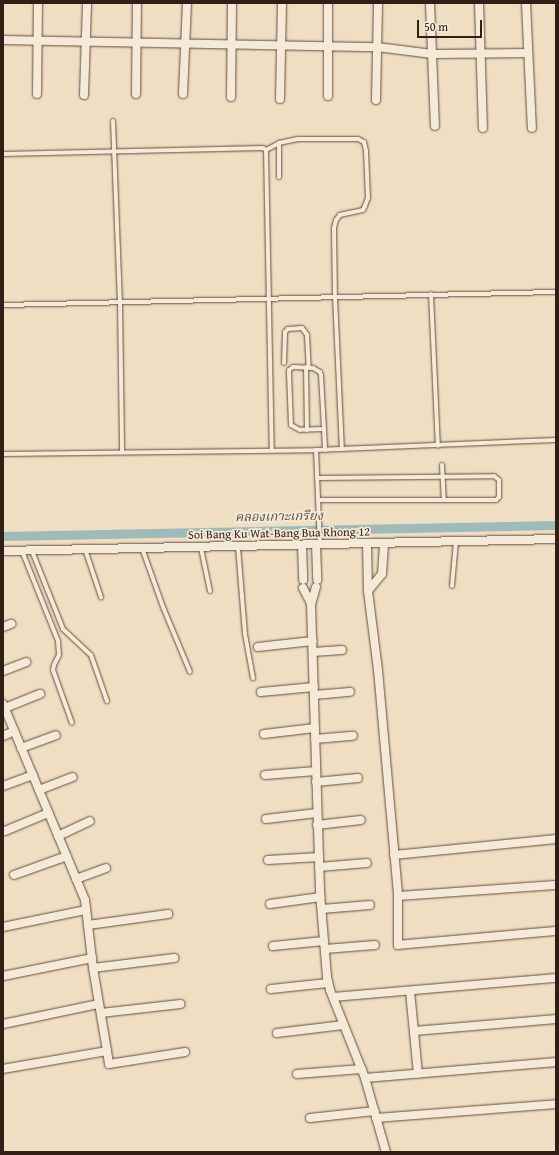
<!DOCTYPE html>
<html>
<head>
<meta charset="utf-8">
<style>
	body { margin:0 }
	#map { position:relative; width:559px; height:1155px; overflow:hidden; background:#f0dec2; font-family:"Gentium Book Plus","Noto Serif Thai",serif }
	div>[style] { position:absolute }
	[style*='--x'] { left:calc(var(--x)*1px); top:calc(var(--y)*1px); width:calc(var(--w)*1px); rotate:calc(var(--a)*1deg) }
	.canal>* { height:9px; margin:-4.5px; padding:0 4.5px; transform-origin:4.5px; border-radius:4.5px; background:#9dbbbb }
	.roads { filter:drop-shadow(0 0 1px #614e40) drop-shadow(0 0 1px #614e40) }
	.lane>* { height:4px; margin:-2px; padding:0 2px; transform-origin:2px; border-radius:2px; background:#f5ead7 }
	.street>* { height:8px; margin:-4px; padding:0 4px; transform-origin:4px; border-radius:4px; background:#f5ead7 }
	span { translate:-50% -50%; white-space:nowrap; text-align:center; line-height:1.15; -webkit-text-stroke:3.5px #f5ead7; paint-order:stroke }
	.street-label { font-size:12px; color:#311e14 }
	.water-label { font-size:13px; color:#514d46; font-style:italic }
	.frame { position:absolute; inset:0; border:4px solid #311e14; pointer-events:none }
	.scale { position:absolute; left:417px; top:20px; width:65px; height:18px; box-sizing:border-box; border:2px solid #311e14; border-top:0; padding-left:5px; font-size:12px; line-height:14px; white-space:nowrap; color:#311e14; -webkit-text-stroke:3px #f5ead7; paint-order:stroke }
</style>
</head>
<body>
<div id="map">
	<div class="canal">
		<div style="--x:3;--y:536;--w:553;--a:-1.14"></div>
	</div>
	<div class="roads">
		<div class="lane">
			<div style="--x:113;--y:121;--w:181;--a:87.8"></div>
			<div style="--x:120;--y:302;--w:150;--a:89.2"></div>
			<div style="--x:266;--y:150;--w:300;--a:88.9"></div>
			<div style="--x:3;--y:154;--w:260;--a:-1.3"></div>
			<div style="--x:263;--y:148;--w:4;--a:34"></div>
			<div style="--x:266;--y:150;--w:15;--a:-28"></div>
			<div style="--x:279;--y:143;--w:19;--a:-12"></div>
			<div style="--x:298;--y:139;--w:60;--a:0"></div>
			<div style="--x:358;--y:139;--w:7;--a:27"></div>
			<div style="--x:364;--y:142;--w:9;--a:77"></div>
			<div style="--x:366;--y:151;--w:47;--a:87.6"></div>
			<div style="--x:368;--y:198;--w:9;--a:111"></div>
			<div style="--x:365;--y:206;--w:4;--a:117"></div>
			<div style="--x:363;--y:210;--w:24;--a:168"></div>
			<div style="--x:340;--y:215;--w:6;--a:129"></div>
			<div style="--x:336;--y:220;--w:8;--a:104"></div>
			<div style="--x:334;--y:228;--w:69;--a:89.2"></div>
			<div style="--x:335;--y:297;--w:152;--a:87.4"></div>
			<div style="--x:279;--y:177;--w:34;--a:-90"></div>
			<div style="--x:431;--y:294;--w:152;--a:87.4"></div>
			<div style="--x:3;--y:305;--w:553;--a:-1.35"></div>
			<div style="--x:284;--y:363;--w:31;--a:-88"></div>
			<div style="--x:285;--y:332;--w:4;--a:-45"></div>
			<div style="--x:288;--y:329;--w:14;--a:-4"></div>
			<div style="--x:302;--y:328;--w:9;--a:54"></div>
			<div style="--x:307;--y:335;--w:33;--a:87"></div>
			<div style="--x:306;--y:367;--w:63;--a:89.1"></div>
			<div style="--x:324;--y:429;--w:24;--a:178"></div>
			<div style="--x:300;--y:430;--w:10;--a:-151"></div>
			<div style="--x:291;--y:425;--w:51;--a:-92.2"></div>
			<div style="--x:289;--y:374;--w:4;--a:-90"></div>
			<div style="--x:289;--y:370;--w:5;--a:-37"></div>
			<div style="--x:293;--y:367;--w:20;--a:3"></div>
			<div style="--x:313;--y:368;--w:8;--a:30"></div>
			<div style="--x:320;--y:372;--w:3;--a:72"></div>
			<div style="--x:321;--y:375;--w:54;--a:86.8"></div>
			<div style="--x:324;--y:429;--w:21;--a:87"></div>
			<div style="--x:316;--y:450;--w:94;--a:87.6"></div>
			<div style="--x:3;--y:454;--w:313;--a:-0.7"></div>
			<div style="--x:316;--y:450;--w:240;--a:-2.4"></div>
			<div style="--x:442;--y:465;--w:35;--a:87"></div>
			<div style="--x:317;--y:478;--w:177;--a:-0.6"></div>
			<div style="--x:494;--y:476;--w:6;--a:39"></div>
			<div style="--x:499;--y:480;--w:17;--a:90"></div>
			<div style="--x:499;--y:497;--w:4;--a:135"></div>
			<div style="--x:496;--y:500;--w:178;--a:180"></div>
			<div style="--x:238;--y:547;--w:87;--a:85.4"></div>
			<div style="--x:245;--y:634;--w:45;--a:79.7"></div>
			<div style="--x:142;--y:548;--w:63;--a:70.4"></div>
			<div style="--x:163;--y:607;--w:70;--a:67.4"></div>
			<div style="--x:201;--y:548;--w:44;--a:78.2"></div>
			<div style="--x:85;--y:549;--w:51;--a:71.6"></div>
			<div style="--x:22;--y:551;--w:97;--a:68.2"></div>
			<div style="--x:58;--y:641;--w:14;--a:86"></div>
			<div style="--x:59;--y:655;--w:11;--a:117"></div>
			<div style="--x:54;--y:665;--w:5;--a:101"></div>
			<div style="--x:53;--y:670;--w:56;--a:70.3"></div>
			<div style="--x:32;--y:551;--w:84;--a:68.3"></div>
			<div style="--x:63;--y:629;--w:38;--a:43"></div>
			<div style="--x:91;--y:655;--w:49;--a:70.8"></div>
			<div style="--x:452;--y:586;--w:45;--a:-84.9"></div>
		</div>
		<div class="street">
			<div style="--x:430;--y:3;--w:123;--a:87.7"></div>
			<div style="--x:479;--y:3;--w:125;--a:88.2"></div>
			<div style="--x:526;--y:3;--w:125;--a:87.3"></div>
			<div style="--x:3;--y:40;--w:374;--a:1.1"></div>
			<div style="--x:377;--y:47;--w:56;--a:7.1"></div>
			<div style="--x:433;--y:54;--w:95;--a:-0.6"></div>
			<div style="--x:37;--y:94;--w:91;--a:-89.4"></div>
			<div style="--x:136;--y:94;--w:91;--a:-89.4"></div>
			<div style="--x:183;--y:94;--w:91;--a:-87.5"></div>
			<div style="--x:84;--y:95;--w:92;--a:-88.1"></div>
			<div style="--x:328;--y:96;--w:93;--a:-90"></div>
			<div style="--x:231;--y:97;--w:94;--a:-89.4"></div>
			<div style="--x:280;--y:99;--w:96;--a:-88.8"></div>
			<div style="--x:376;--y:100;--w:97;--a:-88.8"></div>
			<div style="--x:367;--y:543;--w:48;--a:88.8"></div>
			<div style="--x:368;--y:591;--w:22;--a:-51"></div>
			<div style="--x:382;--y:574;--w:31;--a:-86"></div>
			<div style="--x:316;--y:544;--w:36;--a:88"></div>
			<div style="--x:302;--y:545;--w:35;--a:88"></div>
			<div style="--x:3;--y:551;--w:553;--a:-1.24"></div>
			<div style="--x:316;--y:587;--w:18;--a:106"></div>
			<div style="--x:311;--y:604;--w:289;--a:88.2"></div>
			<div style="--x:320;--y:893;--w:84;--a:85.2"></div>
			<div style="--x:327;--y:977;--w:13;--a:77"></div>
			<div style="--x:330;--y:990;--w:95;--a:68.3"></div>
			<div style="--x:365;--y:1078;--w:77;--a:74.2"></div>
			<div style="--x:303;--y:588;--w:18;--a:63"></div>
			<div style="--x:368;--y:591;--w:80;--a:82.8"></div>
			<div style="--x:378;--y:670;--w:227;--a:84.9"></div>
			<div style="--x:398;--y:896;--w:49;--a:90"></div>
			<div style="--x:398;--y:945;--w:159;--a:-5.1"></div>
			<div style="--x:3;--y:627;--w:9;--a:-21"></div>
			<div style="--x:258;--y:647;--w:55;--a:-6.2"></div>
			<div style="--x:313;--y:652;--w:29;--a:-4"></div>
			<div style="--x:3;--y:671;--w:25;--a:-21"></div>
			<div style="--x:261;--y:692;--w:53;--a:-5.4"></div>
			<div style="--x:314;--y:695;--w:36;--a:-5"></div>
			<div style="--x:3;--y:704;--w:212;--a:67.3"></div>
			<div style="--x:85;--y:900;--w:68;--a:83.3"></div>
			<div style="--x:93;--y:968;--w:84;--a:80.4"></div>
			<div style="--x:107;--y:1051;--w:106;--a:170.2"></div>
			<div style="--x:5;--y:708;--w:38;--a:-22"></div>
			<div style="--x:264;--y:734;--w:51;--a:-6.7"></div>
			<div style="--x:3;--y:736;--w:12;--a:-24"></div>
			<div style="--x:315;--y:739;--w:38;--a:-5"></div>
			<div style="--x:21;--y:748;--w:37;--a:-20"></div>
			<div style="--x:265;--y:775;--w:51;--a:-4.5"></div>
			<div style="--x:316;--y:782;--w:42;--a:-5.4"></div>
			<div style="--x:3;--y:786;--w:32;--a:-20"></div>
			<div style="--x:39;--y:790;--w:36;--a:-21"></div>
			<div style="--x:266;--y:819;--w:51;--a:-6.7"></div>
			<div style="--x:317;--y:825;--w:44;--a:-6.5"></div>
			<div style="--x:5;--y:831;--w:47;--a:-22.7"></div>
			<div style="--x:58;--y:836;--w:35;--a:-25"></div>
			<div style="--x:394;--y:855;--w:163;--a:-5.6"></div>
			<div style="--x:268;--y:860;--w:51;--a:-3.4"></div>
			<div style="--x:319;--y:867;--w:48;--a:-4.8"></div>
			<div style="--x:14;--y:875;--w:56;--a:-19.7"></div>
			<div style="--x:76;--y:879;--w:32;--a:-20"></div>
			<div style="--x:398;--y:896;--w:158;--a:-4"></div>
			<div style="--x:270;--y:904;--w:51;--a:-7.8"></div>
			<div style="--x:322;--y:909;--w:48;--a:-4.8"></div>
			<div style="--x:88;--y:925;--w:81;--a:-7.8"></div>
			<div style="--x:3;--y:927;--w:85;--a:-11.6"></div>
			<div style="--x:273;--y:946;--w:51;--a:-5.6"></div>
			<div style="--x:325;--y:949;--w:50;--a:-4.6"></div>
			<div style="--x:93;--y:968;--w:82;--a:-7"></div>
			<div style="--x:3;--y:976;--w:91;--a:-11.4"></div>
			<div style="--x:271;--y:989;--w:57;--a:-6"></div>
			<div style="--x:410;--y:991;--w:83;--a:84.5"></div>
			<div style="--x:333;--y:997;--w:224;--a:-4.9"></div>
			<div style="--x:101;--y:1013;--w:80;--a:-6.5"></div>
			<div style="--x:3;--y:1024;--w:98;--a:-11.8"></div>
			<div style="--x:414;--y:1031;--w:143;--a:-4.8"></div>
			<div style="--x:277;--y:1033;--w:67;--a:-6.8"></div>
			<div style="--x:107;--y:1051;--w:13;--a:81"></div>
			<div style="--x:109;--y:1064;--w:77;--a:-9"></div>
			<div style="--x:297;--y:1074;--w:65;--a:-4.4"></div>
			<div style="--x:365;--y:1078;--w:192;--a:-4.8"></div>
			<div style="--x:310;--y:1118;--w:65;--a:-6.1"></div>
			<div style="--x:376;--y:1118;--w:181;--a:-4.4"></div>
		</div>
	</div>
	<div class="street-label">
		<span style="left:279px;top:533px;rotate:-1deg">Soi Bang Ku Wat-Bang Bua Rhong 12</span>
	</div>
	<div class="water-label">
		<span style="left:279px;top:517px;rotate:-1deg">คลองเกาะเกรียง</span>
	</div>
	<div class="frame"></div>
	<div class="scale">50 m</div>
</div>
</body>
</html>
